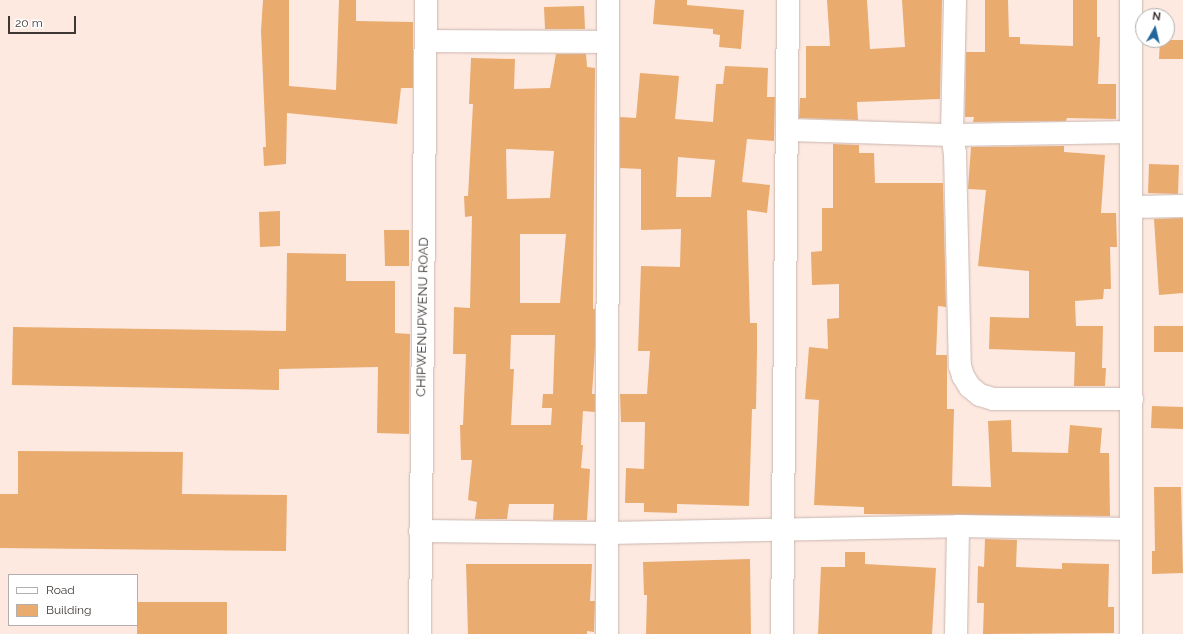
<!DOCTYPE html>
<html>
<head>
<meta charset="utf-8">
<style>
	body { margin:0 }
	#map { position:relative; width:1183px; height:634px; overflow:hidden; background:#fde9e0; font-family:Raleway,sans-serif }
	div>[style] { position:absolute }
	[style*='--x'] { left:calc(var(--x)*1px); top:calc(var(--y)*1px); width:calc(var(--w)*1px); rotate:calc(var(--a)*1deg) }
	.building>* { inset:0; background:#eaab6f }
	.roads { filter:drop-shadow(0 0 1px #c9b6ae) drop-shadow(0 0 1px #c9b6ae) }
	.minor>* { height:22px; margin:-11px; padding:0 11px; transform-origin:11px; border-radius:11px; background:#fff }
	span { translate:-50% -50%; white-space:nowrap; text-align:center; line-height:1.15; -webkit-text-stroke:3px #fff; paint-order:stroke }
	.street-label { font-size:13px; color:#3e3733 }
	.legend { position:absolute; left:8px; top:574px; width:130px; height:52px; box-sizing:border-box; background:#fff; border:1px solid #b2afad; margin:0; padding:5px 7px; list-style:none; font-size:12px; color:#3e3733 }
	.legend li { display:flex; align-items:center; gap:8px; height:20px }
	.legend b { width:20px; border:1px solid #b2afad }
	.north { position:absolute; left:1135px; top:8px; width:40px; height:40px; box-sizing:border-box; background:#fff; border:1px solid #b2afad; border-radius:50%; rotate:8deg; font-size:11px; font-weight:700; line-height:16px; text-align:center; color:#3e3733 }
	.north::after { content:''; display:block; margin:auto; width:14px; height:18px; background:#23669b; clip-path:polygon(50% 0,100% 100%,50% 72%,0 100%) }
	.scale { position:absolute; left:8px; top:16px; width:68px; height:18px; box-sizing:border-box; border:2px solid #3e3733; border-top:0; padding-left:5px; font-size:12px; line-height:14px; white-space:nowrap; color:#3e3733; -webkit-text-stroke:3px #fff; paint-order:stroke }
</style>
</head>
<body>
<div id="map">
	<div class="building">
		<div style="clip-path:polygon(263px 0,289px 0,289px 86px,336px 90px,339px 0,356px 0,356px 21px,413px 22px,413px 88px,401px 88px,397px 124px,287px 113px,286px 164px,264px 166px,263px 147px,266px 147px,261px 31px)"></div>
		<div style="clip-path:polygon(655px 0,687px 0,687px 5px,744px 10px,741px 49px,719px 47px,720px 35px,713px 34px,713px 29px,653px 24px)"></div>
		<div style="clip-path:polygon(827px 0,867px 0,870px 49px,905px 47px,902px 0,942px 0,940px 99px,857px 102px,858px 120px,799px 118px,800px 98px,806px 98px,806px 46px,830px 46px)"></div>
		<div style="clip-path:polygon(985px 0,1008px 0,1009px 37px,1020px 37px,1020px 44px,1073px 46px,1073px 0,1097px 0,1097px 37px,1100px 37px,1098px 84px,1116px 84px,1116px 119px,1067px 118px,1066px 121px,973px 122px,974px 117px,965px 117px,966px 52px,985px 52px)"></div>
		<div style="clip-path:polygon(584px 6px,585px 29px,545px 29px,544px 7px)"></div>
		<div style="clip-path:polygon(1160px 40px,1183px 40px,1183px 59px,1159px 59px)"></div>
		<div style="clip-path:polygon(evenodd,556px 54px,586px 54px,587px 67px,595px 68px,593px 309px,595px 309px,595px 348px,592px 394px,595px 394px,595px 412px,583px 411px,581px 445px,583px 445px,581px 468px,590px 469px,587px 520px,553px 520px,554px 504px,509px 504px,507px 519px,475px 519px,477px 502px,468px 500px,472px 460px,461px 460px,460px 425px,463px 425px,466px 354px,453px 354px,454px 307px,470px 308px,472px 216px,465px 217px,464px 196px,468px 196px,473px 104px,469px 104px,471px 58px,515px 59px,514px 89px,550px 88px,556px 54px,506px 149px,554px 151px,550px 198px,507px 199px,506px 149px,556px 54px,520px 234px,566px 234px,560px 303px,520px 303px,520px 234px,556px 54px,511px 335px,555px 335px,553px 394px,543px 394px,542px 408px,552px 408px,551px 425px,511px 425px,514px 369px,510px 369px,511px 335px)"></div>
		<div style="clip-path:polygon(evenodd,725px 66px,768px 68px,767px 97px,775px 97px,774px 141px,747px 139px,742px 182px,770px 185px,767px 213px,747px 210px,750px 323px,757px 323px,757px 352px,756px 409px,752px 409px,749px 506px,677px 504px,677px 513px,644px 512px,644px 503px,625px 503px,626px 468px,644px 469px,645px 422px,621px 422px,620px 394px,647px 394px,650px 351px,638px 351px,641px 266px,680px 267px,681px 229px,641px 230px,641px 169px,620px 168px,620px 117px,636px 118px,640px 73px,679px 76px,675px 119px,713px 122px,716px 84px,723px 84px,725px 66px,678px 157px,715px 160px,711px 197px,676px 197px,678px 157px)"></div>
		<div style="clip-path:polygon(833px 144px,859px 145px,859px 153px,874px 153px,875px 183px,943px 183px,946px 307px,938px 306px,936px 355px,947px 355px,947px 409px,954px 409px,952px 486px,991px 487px,988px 421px,1011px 420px,1012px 452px,1068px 453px,1070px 425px,1102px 428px,1100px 453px,1109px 453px,1110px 516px,864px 514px,864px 507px,814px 505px,819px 400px,805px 399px,809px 347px,828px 349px,827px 319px,839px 318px,839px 284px,812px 285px,811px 252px,822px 251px,822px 208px,833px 208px)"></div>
		<div style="clip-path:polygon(1064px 146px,1064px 152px,1105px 155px,1101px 213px,1116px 213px,1117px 247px,1110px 247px,1111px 289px,1104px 289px,1103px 299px,1075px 301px,1076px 326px,1103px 326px,1102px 368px,1106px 368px,1105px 386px,1074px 386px,1075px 352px,989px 349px,990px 317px,1029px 318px,1029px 271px,978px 266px,986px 190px,968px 189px,971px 147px)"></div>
		<div style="clip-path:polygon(1149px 164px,1179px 165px,1178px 194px,1148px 193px)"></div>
		<div style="clip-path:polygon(280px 211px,280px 246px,260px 247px,259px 212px)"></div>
		<div style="clip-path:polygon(1183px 218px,1183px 293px,1159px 295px,1154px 219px)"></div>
		<div style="clip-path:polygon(384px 230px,409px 230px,409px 266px,385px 266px)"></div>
		<div style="clip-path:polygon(287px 253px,346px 254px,346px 281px,395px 281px,395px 333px,410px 334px,409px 434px,377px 433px,378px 367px,279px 369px,279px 390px,12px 385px,13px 327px,286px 331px)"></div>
		<div style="clip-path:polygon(1154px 326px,1183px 326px,1183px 352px,1154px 352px)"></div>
		<div style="clip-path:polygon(1152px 406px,1183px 407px,1183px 429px,1151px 428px)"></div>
		<div style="clip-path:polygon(18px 451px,183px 452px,182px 494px,287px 495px,286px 551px,0 548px,0 494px,18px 494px)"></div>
		<div style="clip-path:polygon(1154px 487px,1181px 487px,1183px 573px,1152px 574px,1152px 551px,1155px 551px)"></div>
		<div style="clip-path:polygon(985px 539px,1017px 540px,1016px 567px,1062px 569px,1062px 563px,1109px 564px,1108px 607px,1114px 607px,1114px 633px,983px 634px,984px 603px,977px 603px,978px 566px,984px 567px)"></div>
		<div style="clip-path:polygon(845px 552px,865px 552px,865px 564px,936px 568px,932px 634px,818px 634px,821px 567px,845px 567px)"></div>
		<div style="clip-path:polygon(750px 559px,751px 634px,646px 634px,647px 595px,644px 595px,643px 562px)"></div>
		<div style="clip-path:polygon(466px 564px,592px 564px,590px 601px,595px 601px,594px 632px,587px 631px,587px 634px,468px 634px)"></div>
		<div style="clip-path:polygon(137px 602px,227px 602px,227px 634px,137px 634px)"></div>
	</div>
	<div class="roads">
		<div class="minor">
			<div style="--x:955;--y:0;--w:135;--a:91.3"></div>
			<div style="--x:952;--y:135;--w:18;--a:81"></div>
			<div style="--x:955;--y:153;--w:213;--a:88.7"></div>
			<div style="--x:960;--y:366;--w:10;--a:73"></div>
			<div style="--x:963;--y:376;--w:13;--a:58"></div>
			<div style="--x:970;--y:387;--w:13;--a:39"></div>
			<div style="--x:980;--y:395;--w:14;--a:17"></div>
			<div style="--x:993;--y:399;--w:139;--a:0"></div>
			<div style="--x:426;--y:41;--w:182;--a:0.3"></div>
			<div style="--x:789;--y:130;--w:163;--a:1.8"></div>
			<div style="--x:952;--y:135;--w:178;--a:-1"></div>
			<div style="--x:1132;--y:207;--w:51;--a:-1.1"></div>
			<div style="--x:420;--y:531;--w:188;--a:0.6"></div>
			<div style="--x:608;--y:533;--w:350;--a:-1.1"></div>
			<div style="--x:958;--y:526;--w:173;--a:1"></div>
			<div style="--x:420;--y:634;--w:634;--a:-89.46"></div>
			<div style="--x:607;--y:634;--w:634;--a:-89.91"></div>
			<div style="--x:782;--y:634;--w:634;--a:-89.46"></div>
			<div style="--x:956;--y:634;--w:108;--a:-88.9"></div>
			<div style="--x:1131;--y:634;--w:634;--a:-90"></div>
		</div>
	</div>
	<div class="street-label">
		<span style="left:423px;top:317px;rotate:-89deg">CHIPWENUPWENU ROAD</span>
	</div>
	<ul class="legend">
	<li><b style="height:5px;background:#fff"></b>Road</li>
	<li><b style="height:11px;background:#eaab6f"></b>Building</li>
	</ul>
	<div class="north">N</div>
	<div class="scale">20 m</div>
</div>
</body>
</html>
